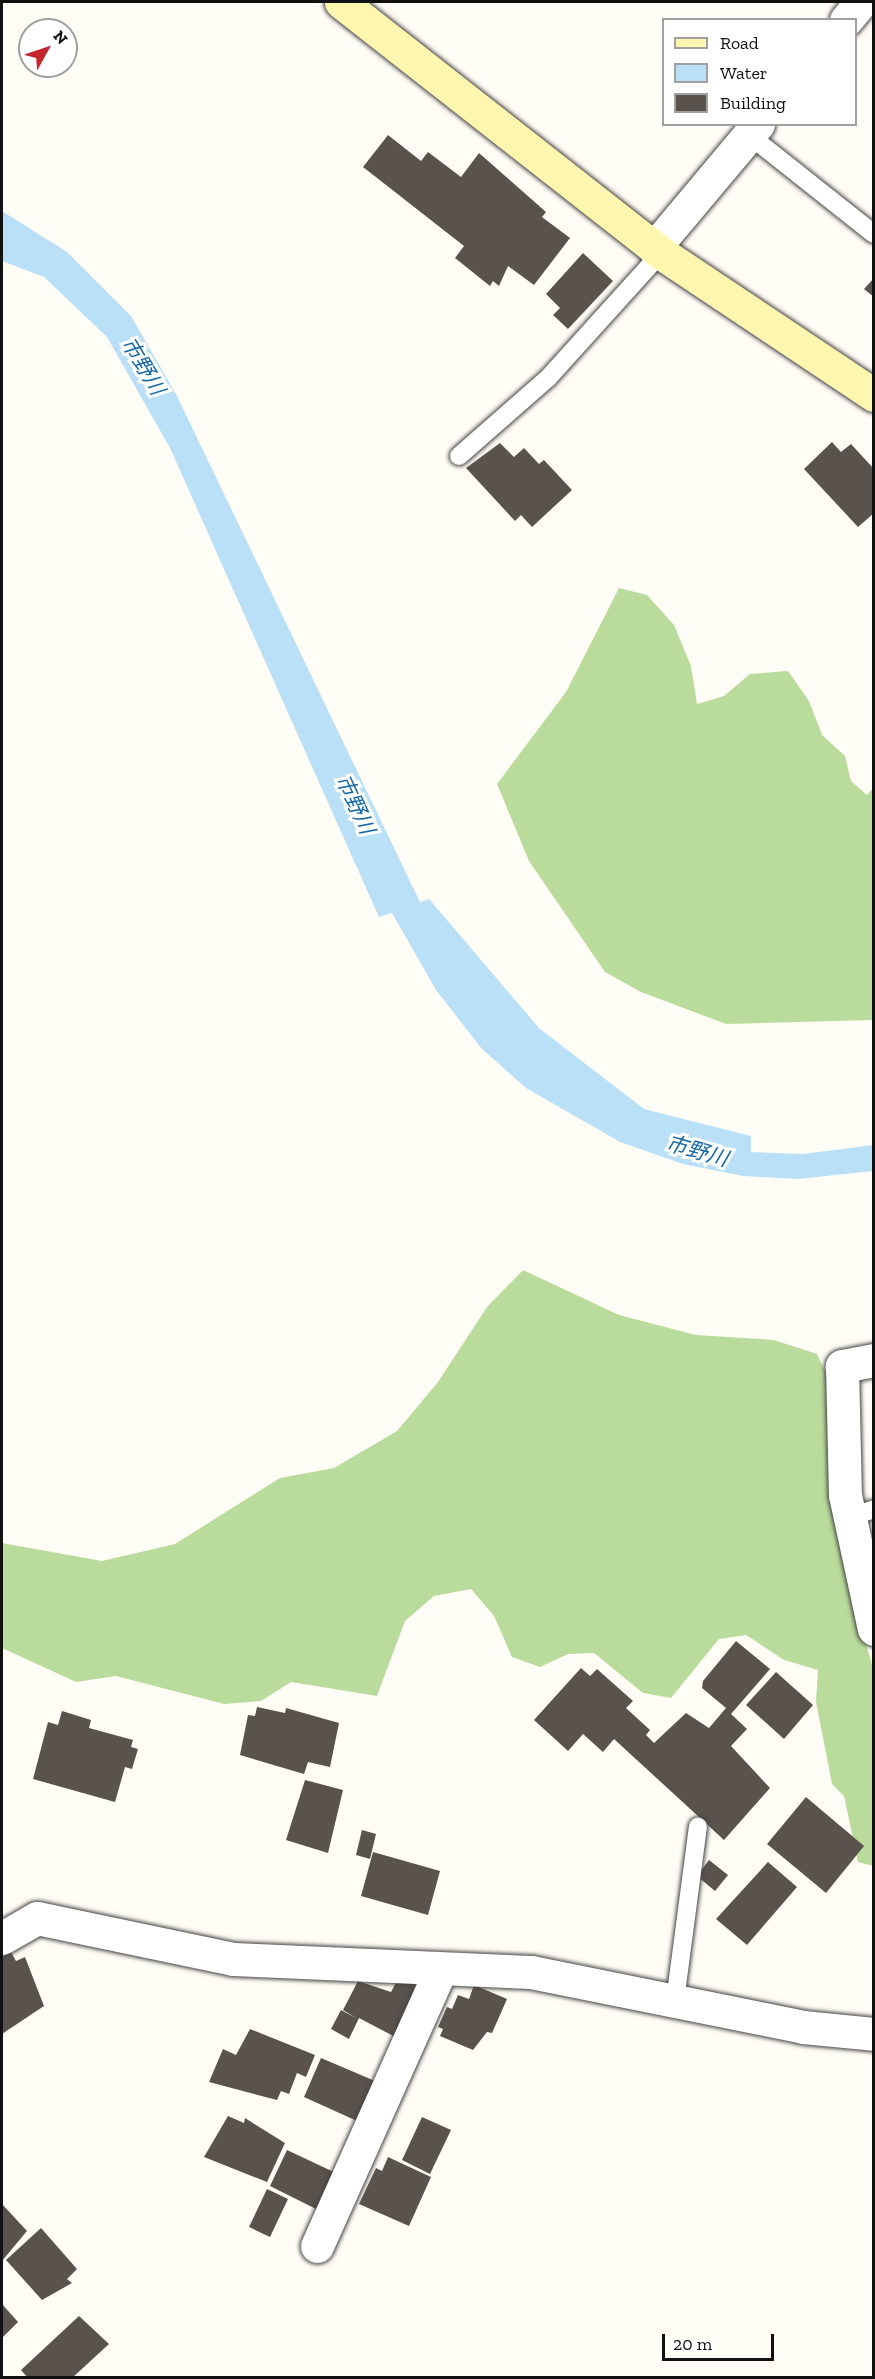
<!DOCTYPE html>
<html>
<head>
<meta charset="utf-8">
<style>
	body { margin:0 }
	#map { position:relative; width:875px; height:2379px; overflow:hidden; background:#fffdf5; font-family:"Zilla Slab","Noto Sans JP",serif }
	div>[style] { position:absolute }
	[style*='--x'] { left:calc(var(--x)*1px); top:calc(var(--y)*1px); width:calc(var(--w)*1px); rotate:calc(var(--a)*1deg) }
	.forest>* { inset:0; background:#b9dc9c }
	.water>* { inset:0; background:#b9e0f7 }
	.building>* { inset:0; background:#5a524d }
	.roads { filter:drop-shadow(0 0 2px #444) drop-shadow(0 0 2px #444) }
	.lane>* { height:18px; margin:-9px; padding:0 9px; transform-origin:9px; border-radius:9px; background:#fff }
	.street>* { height:33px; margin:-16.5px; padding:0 16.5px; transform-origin:16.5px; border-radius:16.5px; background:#fff }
	.secondary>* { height:33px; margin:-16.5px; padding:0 16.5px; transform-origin:16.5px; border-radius:16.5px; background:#fff6b0 }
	span { translate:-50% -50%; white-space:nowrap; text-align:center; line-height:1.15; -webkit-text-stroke:6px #fff; paint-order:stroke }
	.water-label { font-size:21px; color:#1768a6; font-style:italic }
	.frame { position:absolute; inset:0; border:3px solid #111; pointer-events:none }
	.legend { position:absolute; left:662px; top:18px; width:195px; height:108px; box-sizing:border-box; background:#fff; border:2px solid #a0a0a0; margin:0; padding:8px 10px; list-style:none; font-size:18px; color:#111 }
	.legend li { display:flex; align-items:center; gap:12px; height:30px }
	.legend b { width:30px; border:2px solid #a0a0a0 }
	.north { position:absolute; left:18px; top:18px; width:60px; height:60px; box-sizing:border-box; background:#fff; border:2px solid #a0a0a0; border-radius:50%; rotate:50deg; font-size:16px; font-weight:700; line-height:24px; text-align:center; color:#111 }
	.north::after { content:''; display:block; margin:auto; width:21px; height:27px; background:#c4262e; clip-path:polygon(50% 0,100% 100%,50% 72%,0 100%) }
	.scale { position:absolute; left:662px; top:2334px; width:112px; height:27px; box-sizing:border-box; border:3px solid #111; border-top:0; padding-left:8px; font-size:18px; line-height:21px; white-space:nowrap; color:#111; -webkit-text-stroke:4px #fff; paint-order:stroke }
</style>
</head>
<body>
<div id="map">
	<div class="forest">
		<div style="clip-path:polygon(619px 588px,647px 595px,674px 625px,691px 666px,697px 704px,724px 696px,750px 674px,788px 671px,809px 701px,822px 735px,845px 756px,851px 781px,867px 795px,873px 788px,873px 1020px,726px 1024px,641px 992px,605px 972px,529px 861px,497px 784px,566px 692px)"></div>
		<div style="clip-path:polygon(523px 1270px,619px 1315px,696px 1335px,774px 1340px,817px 1354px,828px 1378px,861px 1627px,873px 1668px,873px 1866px,858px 1862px,844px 1796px,832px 1784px,816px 1702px,818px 1670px,784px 1660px,746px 1635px,719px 1639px,671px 1698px,643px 1693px,594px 1653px,568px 1654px,540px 1667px,512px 1657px,494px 1616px,471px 1589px,434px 1596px,405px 1621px,377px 1696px,291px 1682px,261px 1701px,224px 1704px,116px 1676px,76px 1682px,2px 1648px,2px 1543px,102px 1561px,175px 1544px,280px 1478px,334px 1468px,397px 1431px,438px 1382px,487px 1307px)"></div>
	</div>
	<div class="water">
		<div style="clip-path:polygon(2px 211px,67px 252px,131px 316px,177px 396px,420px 902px,429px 899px,539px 1028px,644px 1109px,751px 1136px,751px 1152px,803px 1154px,873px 1145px,873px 1171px,798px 1179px,743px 1176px,683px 1164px,620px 1142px,526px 1088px,482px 1049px,436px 990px,392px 913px,379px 917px,170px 448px,107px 337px,44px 277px,2px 261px)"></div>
	</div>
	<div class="building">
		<div style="clip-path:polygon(388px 135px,421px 161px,428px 152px,461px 177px,479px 153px,546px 212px,542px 217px,570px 238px,534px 285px,508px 266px,499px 286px,493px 281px,490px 286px,455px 258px,464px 246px,363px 167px)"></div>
		<div style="clip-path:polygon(583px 253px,613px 281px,568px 329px,553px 315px,560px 308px,546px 294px)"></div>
		<div style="clip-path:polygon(874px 278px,874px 297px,864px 289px)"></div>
		<div style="clip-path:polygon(832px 442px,841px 452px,851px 444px,874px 469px,874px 513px,858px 527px,804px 469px)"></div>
		<div style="clip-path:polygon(500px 443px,514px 457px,524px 448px,539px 464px,544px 460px,572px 490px,532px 527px,521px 515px,515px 521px,466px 468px)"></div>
		<div style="clip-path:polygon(736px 1641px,770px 1669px,731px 1714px,747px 1729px,731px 1746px,770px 1788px,724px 1840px,614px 1739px,603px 1752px,583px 1734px,568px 1751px,534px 1720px,581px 1668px,590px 1676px,597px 1669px,633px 1701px,626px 1708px,650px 1730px,646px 1735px,654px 1743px,686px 1713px,709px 1728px,726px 1708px,702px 1688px,703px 1681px)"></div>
		<div style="clip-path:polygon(776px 1672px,813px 1705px,784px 1739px,746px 1705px)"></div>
		<div style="clip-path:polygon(257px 1707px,285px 1713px,286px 1708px,339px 1723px,330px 1767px,308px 1762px,304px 1774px,240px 1755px,248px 1715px,255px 1716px)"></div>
		<div style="clip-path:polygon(62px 1711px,91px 1720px,89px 1728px,133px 1740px,131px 1747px,138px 1749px,132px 1769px,125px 1767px,115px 1802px,33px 1779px,48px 1722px,58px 1725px)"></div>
		<div style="clip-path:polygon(305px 1780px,343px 1790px,328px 1853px,286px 1840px)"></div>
		<div style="clip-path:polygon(806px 1797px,864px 1846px,826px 1893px,767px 1844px)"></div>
		<div style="clip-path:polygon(362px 1830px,376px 1834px,370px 1859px,356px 1855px)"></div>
		<div style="clip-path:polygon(373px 1852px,440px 1871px,428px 1915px,361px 1896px)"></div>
		<div style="clip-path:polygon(709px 1860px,728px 1875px,715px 1891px,697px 1876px)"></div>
		<div style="clip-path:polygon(768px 1862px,797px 1887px,747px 1945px,716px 1919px)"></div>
		<div style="clip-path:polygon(11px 1952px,16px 1961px,25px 1957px,44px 2006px,2px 2034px,2px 1957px)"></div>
		<div style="clip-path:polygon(399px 1977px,422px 1989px,401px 2040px,359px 2018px,349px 2039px,331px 2029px,341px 2010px,356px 2018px,343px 2010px,358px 1981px,391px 1992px)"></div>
		<div style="clip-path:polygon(474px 1985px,507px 1999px,492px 2033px,487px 2032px,473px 2050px,440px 2036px,443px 2029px,438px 2027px,447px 2007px,452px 2009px,458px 1995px,469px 1999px)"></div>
		<div style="clip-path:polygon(250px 2029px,315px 2055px,306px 2077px,297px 2073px,289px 2094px,281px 2091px,277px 2100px,209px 2082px,223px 2049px,236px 2055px)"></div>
		<div style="clip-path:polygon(321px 2058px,375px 2081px,357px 2121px,304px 2097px)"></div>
		<div style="clip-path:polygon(228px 2116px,244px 2123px,245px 2118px,285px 2143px,267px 2182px,204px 2157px)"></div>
		<div style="clip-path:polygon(422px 2117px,451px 2130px,430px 2174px,402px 2160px)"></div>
		<div style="clip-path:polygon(287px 2150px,338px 2174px,320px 2211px,270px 2186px)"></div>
		<div style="clip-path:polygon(388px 2157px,431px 2177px,409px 2226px,359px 2204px,376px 2168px,382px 2171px)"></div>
		<div style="clip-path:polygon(267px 2189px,288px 2199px,270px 2237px,249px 2227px)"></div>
		<div style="clip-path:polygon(2px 2204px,27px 2231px,2px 2261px)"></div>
		<div style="clip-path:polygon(41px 2228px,77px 2269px,67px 2279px,72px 2283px,42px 2300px,6px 2260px)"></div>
		<div style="clip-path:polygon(2px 2304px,18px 2322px,2px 2338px)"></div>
		<div style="clip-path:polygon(79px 2316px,109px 2344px,72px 2378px,28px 2378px,21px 2370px)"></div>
	</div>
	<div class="roads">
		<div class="lane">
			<div style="--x:749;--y:135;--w:159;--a:38.4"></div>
			<div style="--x:459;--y:456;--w:118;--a:-41.2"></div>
			<div style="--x:548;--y:378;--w:169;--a:-47.9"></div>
			<div style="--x:850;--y:1517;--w:25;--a:-18"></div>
			<div style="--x:675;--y:2001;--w:176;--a:-82.5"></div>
		</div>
		<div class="street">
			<div style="--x:846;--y:20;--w:23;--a:-50"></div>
			<div style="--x:654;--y:248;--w:162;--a:-50"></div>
			<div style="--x:874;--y:1360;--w:33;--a:169"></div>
			<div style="--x:842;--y:1366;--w:129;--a:88.7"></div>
			<div style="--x:845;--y:1495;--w:137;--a:77.8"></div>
			<div style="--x:2;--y:1938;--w:40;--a:-29.7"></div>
			<div style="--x:37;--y:1918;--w:200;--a:11.8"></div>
			<div style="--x:233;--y:1959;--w:298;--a:2.5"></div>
			<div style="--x:531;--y:1972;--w:278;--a:11.4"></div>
			<div style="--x:803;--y:2027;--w:71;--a:5.6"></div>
			<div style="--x:317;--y:2246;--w:303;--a:-65.9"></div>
		</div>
		<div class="secondary">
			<div style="--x:341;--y:2;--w:407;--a:38.1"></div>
			<div style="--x:661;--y:253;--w:256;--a:33.7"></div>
		</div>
	</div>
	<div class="water-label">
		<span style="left:143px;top:366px;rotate:59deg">市野川</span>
		<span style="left:355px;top:804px;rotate:65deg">市野川</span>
		<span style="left:697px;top:1151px;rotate:16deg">市野川</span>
	</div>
	<div class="frame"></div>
	<ul class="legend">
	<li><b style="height:8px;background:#fff6b0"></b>Road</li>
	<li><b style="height:16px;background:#b9e0f7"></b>Water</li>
	<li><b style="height:16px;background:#5a524d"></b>Building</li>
	</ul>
	<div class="north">N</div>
	<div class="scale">20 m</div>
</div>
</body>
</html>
